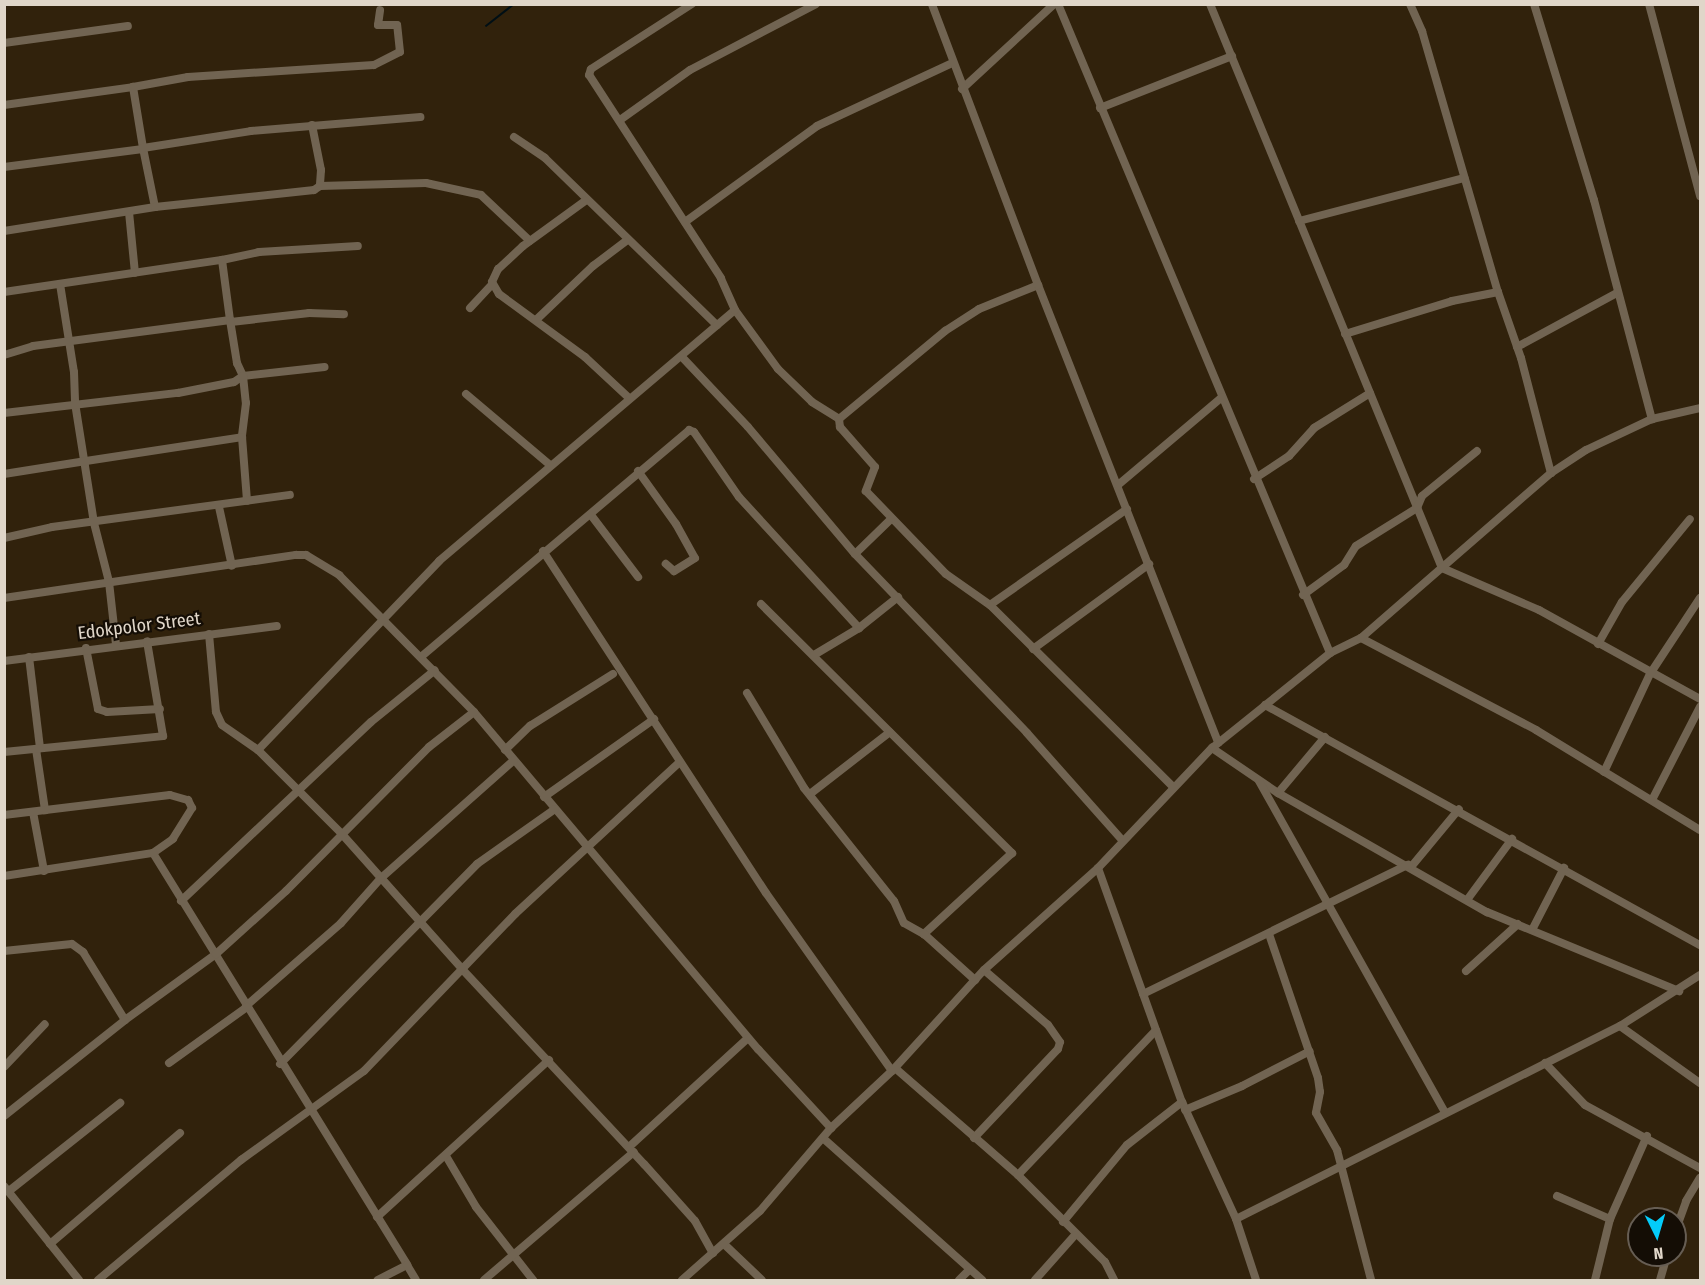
<!DOCTYPE html>
<html>
<head>
<meta charset="utf-8">
<style>
	body { margin:0 }
	#map { position:relative; width:1705px; height:1285px; overflow:hidden; background:#31220c; font-family:"Fira Sans Condensed",sans-serif }
	div>[style] { position:absolute }
	[style*='--x'] { left:calc(var(--x)*1px); top:calc(var(--y)*1px); width:calc(var(--w)*1px); rotate:calc(var(--a)*1deg) }
	.stream>* { height:1.5px; margin:-0.75px; padding:0 0.75px; transform-origin:0.75px; border-radius:0.75px; background:#000f15 }
	.minor>* { height:8px; margin:-4px; padding:0 4px; transform-origin:4px; border-radius:4px; background:#716452 }
	span { translate:-50% -50%; white-space:nowrap; text-align:center; line-height:1.15; -webkit-text-stroke:4.5px #140d05; paint-order:stroke }
	.street-label { font-size:18px; color:#e0d6c9 }
	.frame { position:absolute; inset:0; border:6px solid #e0d6c9; pointer-events:none }
	.north { position:absolute; left:1627px; top:1207px; width:60px; height:60px; box-sizing:border-box; background:#140d05; border:2px solid #665d53; border-radius:50%; rotate:175deg; font-size:16px; font-weight:700; line-height:24px; text-align:center; color:#e0d6c9 }
	.north::after { content:''; display:block; margin:auto; width:21px; height:27px; background:#04cbf9; clip-path:polygon(50% 0,100% 100%,50% 72%,0 100%) }
</style>
</head>
<body>
<div id="map">
	<div class="stream">
		<div style="--x:486;--y:26;--w:36;--a:-38"></div>
	</div>
	<div class="minor">
		<div style="--x:1058;--y:4;--w:704;--a:67.26"></div>
		<div style="--x:1210;--y:4;--w:610;--a:67.64"></div>
		<div style="--x:1442;--y:568;--w:106;--a:23.4"></div>
		<div style="--x:1539;--y:610;--w:184;--a:28.9"></div>
		<div style="--x:1410;--y:4;--w:30;--a:66"></div>
		<div style="--x:1422;--y:31;--w:272;--a:73.8"></div>
		<div style="--x:1498;--y:292;--w:70;--a:70.8"></div>
		<div style="--x:1521;--y:358;--w:119;--a:75.4"></div>
		<div style="--x:1534;--y:4;--w:205;--a:73"></div>
		<div style="--x:1594;--y:200;--w:227;--a:75.2"></div>
		<div style="--x:1649;--y:4;--w:199;--a:75.1"></div>
		<div style="--x:4;--y:43;--w:125;--a:-7.8"></div>
		<div style="--x:962;--y:89;--w:125;--a:-42.7"></div>
		<div style="--x:4;--y:105;--w:130;--a:-7.9"></div>
		<div style="--x:1100;--y:108;--w:142;--a:-21.5"></div>
		<div style="--x:620;--y:120;--w:86;--a:-35.5"></div>
		<div style="--x:690;--y:70;--w:142;--a:-27.6"></div>
		<div style="--x:312;--y:125;--w:46;--a:78.7"></div>
		<div style="--x:321;--y:170;--w:16;--a:94"></div>
		<div style="--x:514;--y:137;--w:37;--a:34"></div>
		<div style="--x:545;--y:158;--w:240;--a:44.2"></div>
		<div style="--x:143;--y:148;--w:62;--a:-99.3"></div>
		<div style="--x:133;--y:87;--w:56;--a:-10.3"></div>
		<div style="--x:188;--y:77;--w:186;--a:-3.7"></div>
		<div style="--x:374;--y:65;--w:29;--a:-27"></div>
		<div style="--x:400;--y:52;--w:27;--a:-96"></div>
		<div style="--x:397;--y:25;--w:19;--a:180"></div>
		<div style="--x:378;--y:25;--w:15;--a:-82"></div>
		<div style="--x:4;--y:167;--w:140;--a:-7.4"></div>
		<div style="--x:585;--y:201;--w:77;--a:144"></div>
		<div style="--x:523;--y:246;--w:34;--a:137"></div>
		<div style="--x:498;--y:269;--w:14;--a:115"></div>
		<div style="--x:492;--y:282;--w:14;--a:60"></div>
		<div style="--x:499;--y:294;--w:107;--a:36.2"></div>
		<div style="--x:585;--y:357;--w:60;--a:43"></div>
		<div style="--x:155;--y:207;--w:60;--a:-101.5"></div>
		<div style="--x:143;--y:148;--w:109;--a:-8.9"></div>
		<div style="--x:251;--y:131;--w:170;--a:-4.7"></div>
		<div style="--x:129;--y:212;--w:61;--a:84.4"></div>
		<div style="--x:1299;--y:221;--w:171;--a:-14.6"></div>
		<div style="--x:685;--y:222;--w:163;--a:-36"></div>
		<div style="--x:817;--y:126;--w:149;--a:-25"></div>
		<div style="--x:4;--y:231;--w:153;--a:-9"></div>
		<div style="--x:155;--y:207;--w:160;--a:-6.1"></div>
		<div style="--x:314;--y:190;--w:7;--a:-34"></div>
		<div style="--x:320;--y:186;--w:106;--a:-1.6"></div>
		<div style="--x:426;--y:183;--w:56;--a:12.3"></div>
		<div style="--x:481;--y:195;--w:67;--a:43.2"></div>
		<div style="--x:222;--y:260;--w:38;--a:-12"></div>
		<div style="--x:259;--y:252;--w:99;--a:-3.5"></div>
		<div style="--x:60;--y:284;--w:89;--a:81"></div>
		<div style="--x:74;--y:372;--w:31;--a:88"></div>
		<div style="--x:75;--y:403;--w:121;--a:81"></div>
		<div style="--x:94;--y:523;--w:61;--a:75.7"></div>
		<div style="--x:109;--y:582;--w:62;--a:83.6"></div>
		<div style="--x:1038;--y:285;--w:492;--a:68.5"></div>
		<div style="--x:4;--y:292;--w:220;--a:-8.4"></div>
		<div style="--x:222;--y:260;--w:61;--a:82.4"></div>
		<div style="--x:470;--y:308;--w:33;--a:-47"></div>
		<div style="--x:735;--y:310;--w:73;--a:53.9"></div>
		<div style="--x:778;--y:369;--w:47;--a:44.1"></div>
		<div style="--x:812;--y:402;--w:32;--a:32"></div>
		<div style="--x:839;--y:419;--w:138;--a:-39.7"></div>
		<div style="--x:945;--y:331;--w:40;--a:-32.9"></div>
		<div style="--x:979;--y:309;--w:64;--a:-22.1"></div>
		<div style="--x:1038;--y:285;--w:300;--a:-110.7"></div>
		<div style="--x:536;--y:320;--w:79;--a:-43.5"></div>
		<div style="--x:593;--y:266;--w:41;--a:-37.1"></div>
		<div style="--x:231;--y:322;--w:79;--a:-6.6"></div>
		<div style="--x:309;--y:313;--w:35;--a:2"></div>
		<div style="--x:1345;--y:334;--w:112;--a:-17.1"></div>
		<div style="--x:1452;--y:301;--w:47;--a:-11.1"></div>
		<div style="--x:1517;--y:347;--w:114;--a:-28.4"></div>
		<div style="--x:4;--y:355;--w:30;--a:-17"></div>
		<div style="--x:33;--y:346;--w:199;--a:-7.5"></div>
		<div style="--x:230;--y:320;--w:44;--a:80.8"></div>
		<div style="--x:237;--y:363;--w:14;--a:65"></div>
		<div style="--x:243;--y:376;--w:82;--a:-6.3"></div>
		<div style="--x:682;--y:357;--w:96;--a:46.7"></div>
		<div style="--x:748;--y:427;--w:166;--a:49.9"></div>
		<div style="--x:855;--y:554;--w:248;--a:46.1"></div>
		<div style="--x:1027;--y:733;--w:143;--a:48.4"></div>
		<div style="--x:466;--y:394;--w:110;--a:40.2"></div>
		<div style="--x:4;--y:413;--w:175;--a:-6.6"></div>
		<div style="--x:178;--y:393;--w:57;--a:-11.1"></div>
		<div style="--x:234;--y:382;--w:11;--a:-34"></div>
		<div style="--x:243;--y:376;--w:27;--a:84"></div>
		<div style="--x:246;--y:403;--w:34;--a:97"></div>
		<div style="--x:839;--y:419;--w:8;--a:83"></div>
		<div style="--x:840;--y:427;--w:53;--a:48.8"></div>
		<div style="--x:875;--y:467;--w:26;--a:111"></div>
		<div style="--x:866;--y:491;--w:115;--a:46.1"></div>
		<div style="--x:946;--y:574;--w:54;--a:35.2"></div>
		<div style="--x:86;--y:461;--w:158;--a:-8.7"></div>
		<div style="--x:242;--y:437;--w:64;--a:85.5"></div>
		<div style="--x:638;--y:471;--w:65;--a:54.4"></div>
		<div style="--x:676;--y:524;--w:39;--a:61"></div>
		<div style="--x:695;--y:558;--w:25;--a:148"></div>
		<div style="--x:674;--y:571;--w:11;--a:-139"></div>
		<div style="--x:4;--y:474;--w:83;--a:-9"></div>
		<div style="--x:1254;--y:479;--w:42;--a:-33.3"></div>
		<div style="--x:1289;--y:456;--w:38;--a:-48"></div>
		<div style="--x:1314;--y:428;--w:66;--a:-32"></div>
		<div style="--x:1118;--y:485;--w:136;--a:-40.2"></div>
		<div style="--x:219;--y:507;--w:60;--a:77.6"></div>
		<div style="--x:1127;--y:509;--w:167;--a:145"></div>
		<div style="--x:990;--y:605;--w:258;--a:44.8"></div>
		<div style="--x:591;--y:515;--w:78;--a:52.8"></div>
		<div style="--x:4;--y:538;--w:49;--a:-12.9"></div>
		<div style="--x:52;--y:527;--w:240;--a:-7.7"></div>
		<div style="--x:543;--y:551;--w:408;--a:56.9"></div>
		<div style="--x:766;--y:893;--w:218;--a:54.7"></div>
		<div style="--x:855;--y:554;--w:49;--a:-44.2"></div>
		<div style="--x:1303;--y:595;--w:51;--a:-36.2"></div>
		<div style="--x:1344;--y:565;--w:22;--a:-58"></div>
		<div style="--x:1356;--y:546;--w:72;--a:-31.9"></div>
		<div style="--x:1417;--y:508;--w:13;--a:-67"></div>
		<div style="--x:1422;--y:496;--w:71;--a:-39.3"></div>
		<div style="--x:4;--y:598;--w:295;--a:-8.4"></div>
		<div style="--x:296;--y:555;--w:10;--a:0"></div>
		<div style="--x:306;--y:555;--w:39;--a:31"></div>
		<div style="--x:339;--y:575;--w:192;--a:45.4"></div>
		<div style="--x:474;--y:712;--w:441;--a:49.9"></div>
		<div style="--x:758;--y:1049;--w:108;--a:47.3"></div>
		<div style="--x:761;--y:604;--w:354;--a:44.8"></div>
		<div style="--x:1012;--y:853;--w:120;--a:137.4"></div>
		<div style="--x:859;--y:628;--w:50;--a:-38.5"></div>
		<div style="--x:209;--y:634;--w:78;--a:84.9"></div>
		<div style="--x:216;--y:712;--w:14;--a:65"></div>
		<div style="--x:222;--y:725;--w:44;--a:34.8"></div>
		<div style="--x:258;--y:750;--w:117;--a:45"></div>
		<div style="--x:341;--y:833;--w:182;--a:48.3"></div>
		<div style="--x:462;--y:969;--w:267;--a:47"></div>
		<div style="--x:644;--y:1164;--w:76;--a:48.2"></div>
		<div style="--x:695;--y:1221;--w:37;--a:61"></div>
		<div style="--x:1361;--y:638;--w:198;--a:27.7"></div>
		<div style="--x:1536;--y:730;--w:192;--a:31.4"></div>
		<div style="--x:1598;--y:644;--w:48;--a:-60.3"></div>
		<div style="--x:1622;--y:602;--w:107;--a:-50.7"></div>
		<div style="--x:86;--y:648;--w:62;--a:78.9"></div>
		<div style="--x:98;--y:709;--w:9;--a:18"></div>
		<div style="--x:107;--y:712;--w:53;--a:-3.2"></div>
		<div style="--x:1033;--y:649;--w:144;--a:-36.2"></div>
		<div style="--x:422;--y:656;--w:350;--a:-40.2"></div>
		<div style="--x:689;--y:430;--w:5;--a:22"></div>
		<div style="--x:694;--y:432;--w:79;--a:55.3"></div>
		<div style="--x:739;--y:497;--w:178;--a:47.5"></div>
		<div style="--x:859;--y:628;--w:52;--a:149"></div>
		<div style="--x:29;--y:657;--w:92;--a:83.1"></div>
		<div style="--x:4;--y:661;--w:275;--a:-7.3"></div>
		<div style="--x:747;--y:693;--w:111;--a:59"></div>
		<div style="--x:804;--y:788;--w:144;--a:51.5"></div>
		<div style="--x:894;--y:901;--w:24;--a:66"></div>
		<div style="--x:904;--y:923;--w:23;--a:29"></div>
		<div style="--x:924;--y:934;--w:69;--a:42"></div>
		<div style="--x:1265;--y:705;--w:497;--a:28.9"></div>
		<div style="--x:1212;--y:748;--w:80;--a:34.3"></div>
		<div style="--x:1278;--y:793;--w:241;--a:29.7"></div>
		<div style="--x:1487;--y:912;--w:208;--a:22.4"></div>
		<div style="--x:36;--y:749;--w:62;--a:81.6"></div>
		<div style="--x:258;--y:750;--w:262;--a:-46.2"></div>
		<div style="--x:439;--y:561;--w:388;--a:-40.3"></div>
		<div style="--x:735;--y:310;--w:35;--a:-114"></div>
		<div style="--x:721;--y:278;--w:242;--a:-123"></div>
		<div style="--x:589;--y:75;--w:6;--a:-72"></div>
		<div style="--x:591;--y:69;--w:120;--a:-32.8"></div>
		<div style="--x:505;--y:750;--w:35;--a:-44"></div>
		<div style="--x:530;--y:726;--w:98;--a:-32.1"></div>
		<div style="--x:4;--y:752;--w:160;--a:-5.7"></div>
		<div style="--x:163;--y:736;--w:96;--a:-99.6"></div>
		<div style="--x:1604;--y:772;--w:108;--a:-64.9"></div>
		<div style="--x:1650;--y:674;--w:91;--a:-56.7"></div>
		<div style="--x:1259;--y:781;--w:380;--a:60.7"></div>
		<div style="--x:1278;--y:793;--w:73;--a:-50"></div>
		<div style="--x:810;--y:794;--w:101;--a:-37.8"></div>
		<div style="--x:544;--y:797;--w:135;--a:-35.3"></div>
		<div style="--x:1652;--y:800;--w:105;--a:-62.7"></div>
		<div style="--x:33;--y:812;--w:60;--a:79.4"></div>
		<div style="--x:4;--y:815;--w:167;--a:-6.9"></div>
		<div style="--x:170;--y:795;--w:19;--a:16"></div>
		<div style="--x:188;--y:800;--w:9;--a:63"></div>
		<div style="--x:192;--y:808;--w:36;--a:122"></div>
		<div style="--x:173;--y:839;--w:24;--a:145"></div>
		<div style="--x:153;--y:853;--w:484;--a:58.3"></div>
		<div style="--x:407;--y:1265;--w:33;--a:153"></div>
		<div style="--x:1411;--y:867;--w:75;--a:-50.4"></div>
		<div style="--x:1098;--y:868;--w:249;--a:70.3"></div>
		<div style="--x:1182;--y:1102;--w:129;--a:65.2"></div>
		<div style="--x:1236;--y:1219;--w:64;--a:71.8"></div>
		<div style="--x:4;--y:876;--w:151;--a:-8.8"></div>
		<div style="--x:1467;--y:900;--w:76;--a:-53.6"></div>
		<div style="--x:181;--y:901;--w:261;--a:-43.3"></div>
		<div style="--x:371;--y:722;--w:82;--a:-39.1"></div>
		<div style="--x:1532;--y:930;--w:70;--a:-62.7"></div>
		<div style="--x:1269;--y:934;--w:152;--a:71.2"></div>
		<div style="--x:1318;--y:1078;--w:14;--a:82"></div>
		<div style="--x:1320;--y:1092;--w:21;--a:101"></div>
		<div style="--x:1316;--y:1113;--w:43;--a:60.4"></div>
		<div style="--x:1337;--y:1150;--w:134;--a:75.3"></div>
		<div style="--x:4;--y:951;--w:68;--a:-5.9"></div>
		<div style="--x:72;--y:944;--w:14;--a:36"></div>
		<div style="--x:83;--y:952;--w:80;--a:58.3"></div>
		<div style="--x:125;--y:1020;--w:112;--a:-36"></div>
		<div style="--x:216;--y:954;--w:94;--a:-42"></div>
		<div style="--x:286;--y:891;--w:203;--a:-45.2"></div>
		<div style="--x:429;--y:747;--w:57;--a:-37.9"></div>
		<div style="--x:1466;--y:971;--w:70;--a:-42.1"></div>
		<div style="--x:1143;--y:994;--w:295;--a:-26"></div>
		<div style="--x:246;--y:1006;--w:126;--a:-41.1"></div>
		<div style="--x:341;--y:923;--w:59;--a:-48.4"></div>
		<div style="--x:380;--y:879;--w:179;--a:-41.6"></div>
		<div style="--x:1620;--y:1026;--w:98;--a:35.5"></div>
		<div style="--x:169;--y:1063;--w:96;--a:-35.7"></div>
		<div style="--x:1545;--y:1063;--w:58;--a:46.4"></div>
		<div style="--x:1585;--y:1105;--w:131;--a:28.7"></div>
		<div style="--x:280;--y:1064;--w:281;--a:-45.4"></div>
		<div style="--x:477;--y:864;--w:95;--a:-35.2"></div>
		<div style="--x:4;--y:1067;--w:59;--a:-46.4"></div>
		<div style="--x:895;--y:1068;--w:163;--a:41"></div>
		<div style="--x:1018;--y:1175;--w:123;--a:45"></div>
		<div style="--x:1105;--y:1262;--w:20;--a:63"></div>
		<div style="--x:1185;--y:1110;--w:62;--a:-22.8"></div>
		<div style="--x:1242;--y:1086;--w:76;--a:-27.2"></div>
		<div style="--x:4;--y:1116;--w:154;--a:-38.4"></div>
		<div style="--x:974;--y:1138;--w:122;--a:-46.7"></div>
		<div style="--x:1058;--y:1049;--w:7;--a:-74"></div>
		<div style="--x:1060;--y:1042;--w:21;--a:-125"></div>
		<div style="--x:1048;--y:1025;--w:84;--a:-139.3"></div>
		<div style="--x:824;--y:1139;--w:212;--a:41.7"></div>
		<div style="--x:629;--y:1147;--w:161;--a:-42.5"></div>
		<div style="--x:446;--y:1156;--w:59;--a:59.5"></div>
		<div style="--x:476;--y:1207;--w:93;--a:52"></div>
		<div style="--x:1018;--y:1175;--w:200;--a:-46.4"></div>
		<div style="--x:4;--y:1186;--w:120;--a:51.4"></div>
		<div style="--x:9;--y:1191;--w:142;--a:-38.4"></div>
		<div style="--x:1557;--y:1196;--w:58;--a:23.5"></div>
		<div style="--x:377;--y:1217;--w:233;--a:-42.4"></div>
		<div style="--x:1236;--y:1219;--w:430;--a:-26.7"></div>
		<div style="--x:1620;--y:1026;--w:95;--a:-32.5"></div>
		<div style="--x:1063;--y:1222;--w:100;--a:-50.3"></div>
		<div style="--x:1127;--y:1145;--w:70;--a:-38"></div>
		<div style="--x:1675;--y:1232;--w:33;--a:-70"></div>
		<div style="--x:1686;--y:1201;--w:27;--a:-59"></div>
		<div style="--x:50;--y:1244;--w:171;--a:-40.5"></div>
		<div style="--x:724;--y:1244;--w:52;--a:43.5"></div>
		<div style="--x:407;--y:1265;--w:17;--a:59"></div>
		<div style="--x:98;--y:1280;--w:187;--a:-40"></div>
		<div style="--x:241;--y:1160;--w:152;--a:-35.9"></div>
		<div style="--x:364;--y:1071;--w:218;--a:-46.1"></div>
		<div style="--x:515;--y:914;--w:224;--a:-42.7"></div>
		<div style="--x:484;--y:1280;--w:197;--a:-40.5"></div>
		<div style="--x:682;--y:1280;--w:104;--a:-41.5"></div>
		<div style="--x:760;--y:1211;--w:109;--a:-49.5"></div>
		<div style="--x:831;--y:1128;--w:83;--a:-43.1"></div>
		<div style="--x:892;--y:1071;--w:137;--a:-47.7"></div>
		<div style="--x:984;--y:970;--w:153;--a:-41.8"></div>
		<div style="--x:1098;--y:868;--w:166;--a:-46.5"></div>
		<div style="--x:1212;--y:748;--w:151;--a:-38.8"></div>
		<div style="--x:1330;--y:653;--w:34;--a:-26"></div>
		<div style="--x:1361;--y:638;--w:252;--a:-41"></div>
		<div style="--x:1551;--y:473;--w:42;--a:-33.3"></div>
		<div style="--x:1586;--y:450;--w:73;--a:-25.2"></div>
		<div style="--x:1652;--y:419;--w:49;--a:-12.9"></div>
		<div style="--x:959;--y:1280;--w:14;--a:-45"></div>
		<div style="--x:1035;--y:1280;--w:60;--a:-48.4"></div>
		<div style="--x:1595;--y:1280;--w:63;--a:-76.2"></div>
		<div style="--x:1610;--y:1219;--w:91;--a:-66"></div>
		<div style="--x:1660;--y:1280;--w:26;--a:-74"></div>
	</div>
	<div class="street-label">
		<span style="left:139px;top:626px;rotate:-7deg">Edokpolor Street</span>
	</div>
	<div class="frame"></div>
	<div class="north">N</div>
</div>
</body>
</html>
